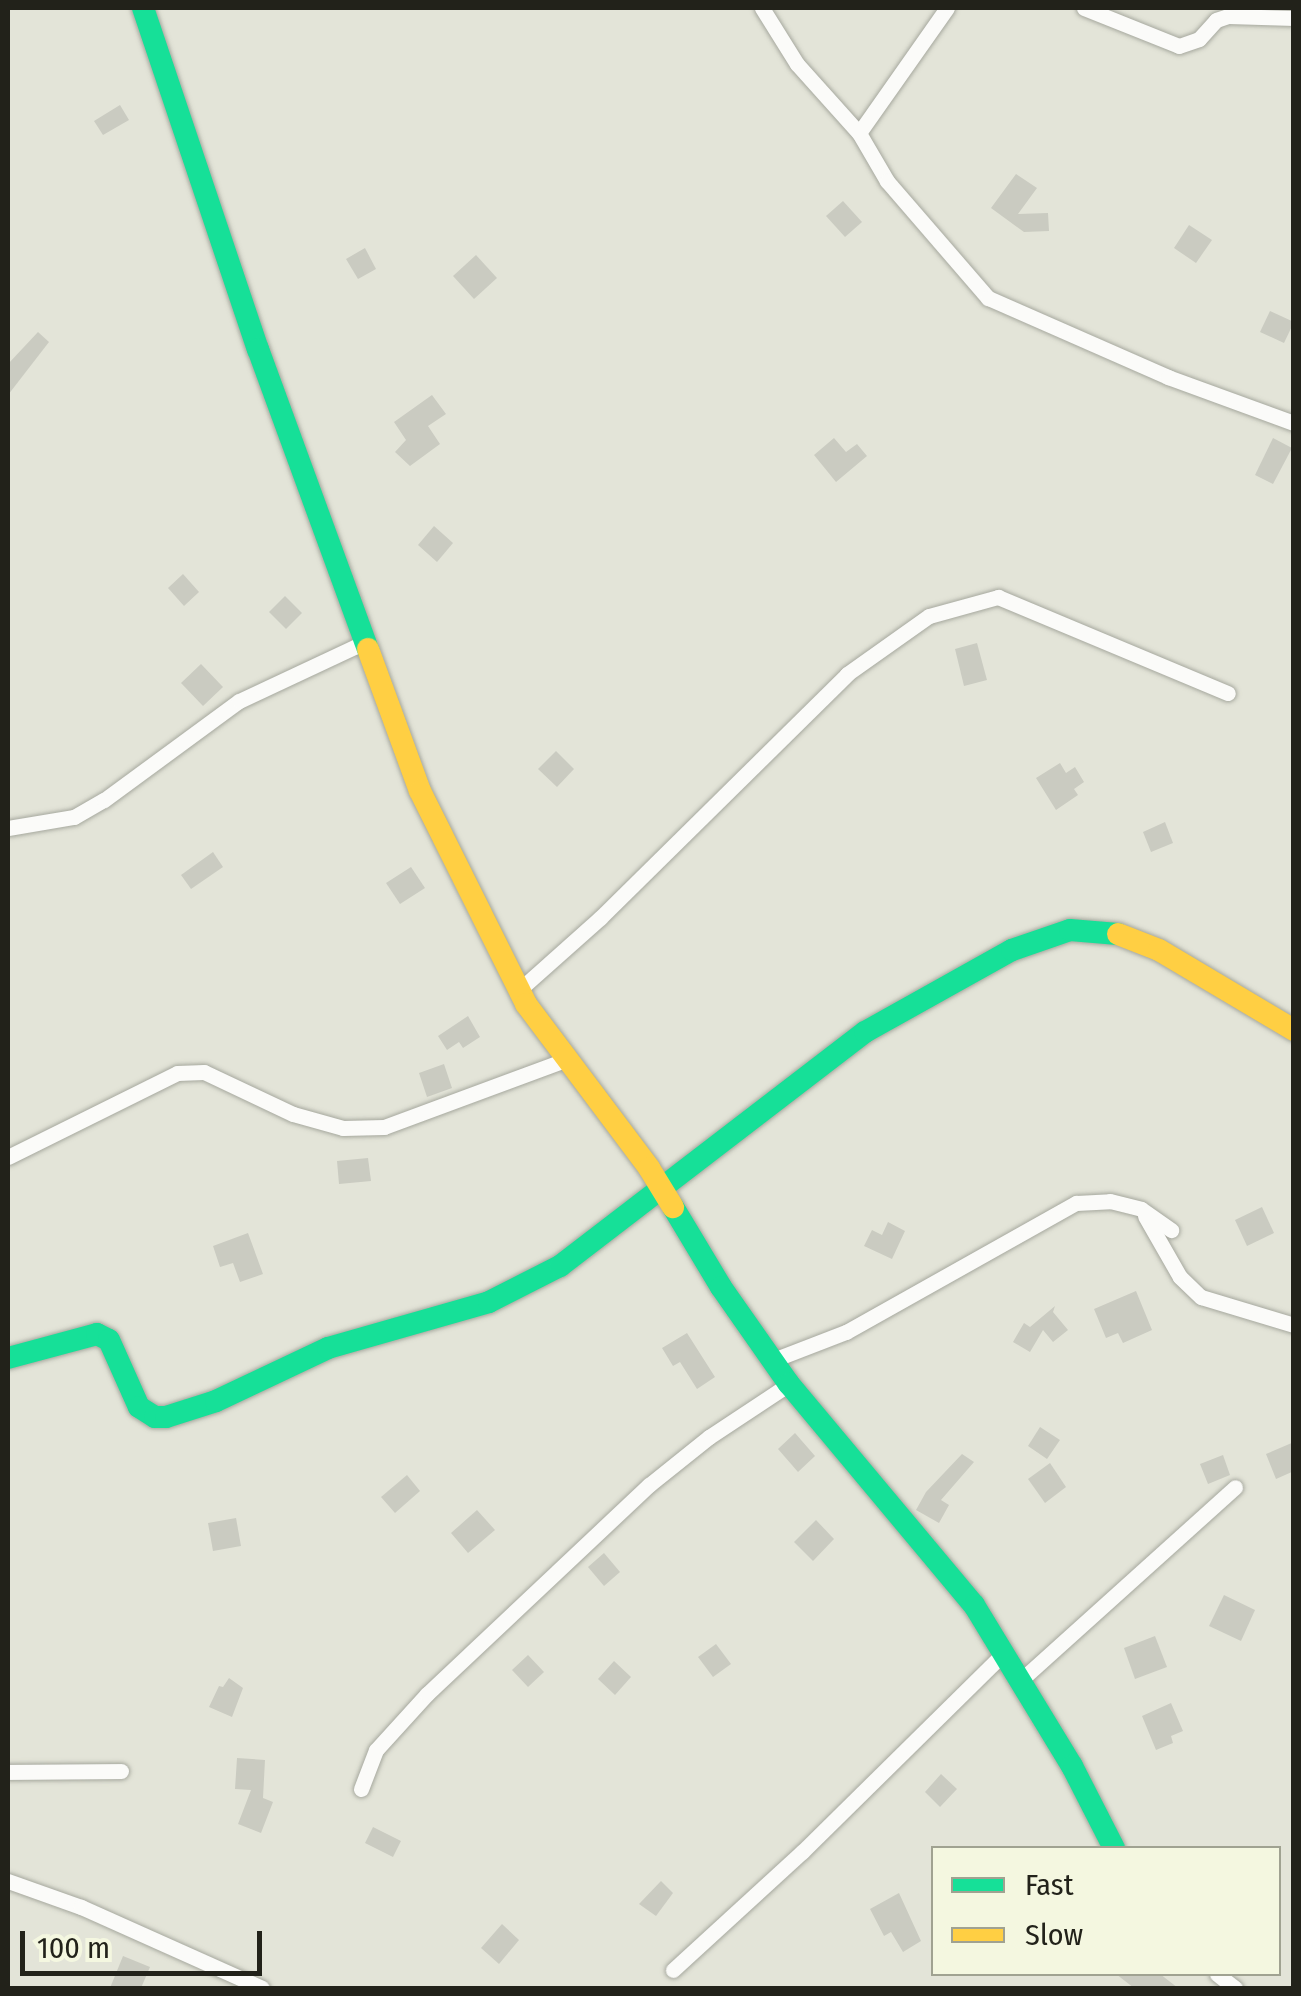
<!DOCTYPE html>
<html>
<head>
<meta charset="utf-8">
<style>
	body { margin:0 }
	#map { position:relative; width:1301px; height:1996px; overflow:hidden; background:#e3e4d8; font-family:"Fira Sans Condensed",sans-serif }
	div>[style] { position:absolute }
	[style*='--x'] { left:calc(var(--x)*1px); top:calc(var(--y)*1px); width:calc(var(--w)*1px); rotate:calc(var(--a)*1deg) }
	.building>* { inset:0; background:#cacbc1 }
	.roads { filter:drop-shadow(0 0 2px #a6a89e) drop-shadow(0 0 2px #a6a89e) }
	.street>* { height:15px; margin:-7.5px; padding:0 7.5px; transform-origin:7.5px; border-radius:7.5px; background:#fbfbf9 }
	.fast>* { height:22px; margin:-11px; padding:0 11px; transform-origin:11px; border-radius:11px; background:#16e098 }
	.slow>* { height:22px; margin:-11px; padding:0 11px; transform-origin:11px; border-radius:11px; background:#ffcf43 }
	span { translate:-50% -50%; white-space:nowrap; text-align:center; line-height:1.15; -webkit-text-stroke:8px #f4f7e0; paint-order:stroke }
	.frame { position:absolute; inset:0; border:10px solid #22221a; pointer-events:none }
	.legend { position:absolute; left:931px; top:1846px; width:350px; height:130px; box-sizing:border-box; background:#f4f7e0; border:2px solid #a0a291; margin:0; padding:12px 18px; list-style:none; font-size:30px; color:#22221a }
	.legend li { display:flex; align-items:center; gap:20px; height:50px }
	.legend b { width:50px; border:2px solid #a0a291 }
	.scale { position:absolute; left:20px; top:1931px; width:242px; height:45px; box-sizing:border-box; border:5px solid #22221a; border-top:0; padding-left:12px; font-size:30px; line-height:35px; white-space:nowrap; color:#22221a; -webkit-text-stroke:8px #f4f7e0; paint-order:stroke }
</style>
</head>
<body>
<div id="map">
	<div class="building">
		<div style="clip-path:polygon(120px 105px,129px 120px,103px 135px,94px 121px)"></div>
		<div style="clip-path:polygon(1016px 174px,1037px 188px,1018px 214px,1048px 213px,1049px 231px,1024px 232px,991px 208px)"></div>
		<div style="clip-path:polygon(843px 201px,862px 222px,845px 237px,826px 216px)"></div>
		<div style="clip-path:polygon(1189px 225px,1212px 240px,1196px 263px,1174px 248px)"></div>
		<div style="clip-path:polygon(365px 248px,376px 269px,358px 279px,346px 259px)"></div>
		<div style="clip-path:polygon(476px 255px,497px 278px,474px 299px,453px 276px)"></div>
		<div style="clip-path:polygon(1270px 311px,1294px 322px,1284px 343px,1260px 332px)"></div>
		<div style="clip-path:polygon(38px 332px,49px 342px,8px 395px,8px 364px)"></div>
		<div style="clip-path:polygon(432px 395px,446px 414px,428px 426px,440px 444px,410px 466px,395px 452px,406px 440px,394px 422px)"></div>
		<div style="clip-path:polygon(834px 438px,846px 452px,857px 444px,867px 456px,836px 482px,814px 455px)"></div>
		<div style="clip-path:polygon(1273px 438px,1292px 448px,1273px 484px,1255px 475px)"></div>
		<div style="clip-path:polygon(434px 526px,453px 543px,437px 562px,418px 545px)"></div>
		<div style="clip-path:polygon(183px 574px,199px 592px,184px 606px,168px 588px)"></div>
		<div style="clip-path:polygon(285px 596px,302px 613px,286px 629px,269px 612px)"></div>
		<div style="clip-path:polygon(977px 643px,987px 680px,964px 686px,955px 649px)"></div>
		<div style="clip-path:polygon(201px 664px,223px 687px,203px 706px,181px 683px)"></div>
		<div style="clip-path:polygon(556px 751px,574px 769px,557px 787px,538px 769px)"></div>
		<div style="clip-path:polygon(1060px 763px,1066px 773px,1075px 767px,1084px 782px,1074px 789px,1078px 795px,1056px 810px,1036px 778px)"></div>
		<div style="clip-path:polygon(1165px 822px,1173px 843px,1151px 852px,1143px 832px)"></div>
		<div style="clip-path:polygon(213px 852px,223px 867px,191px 889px,181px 875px)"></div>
		<div style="clip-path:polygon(411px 867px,425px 888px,400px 904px,386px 883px)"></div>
		<div style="clip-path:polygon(468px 1016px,480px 1037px,463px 1048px,459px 1042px,447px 1050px,438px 1036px)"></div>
		<div style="clip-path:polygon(444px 1064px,452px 1088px,427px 1097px,419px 1073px)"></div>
		<div style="clip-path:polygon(368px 1158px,371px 1181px,339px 1184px,337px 1161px)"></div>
		<div style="clip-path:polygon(1262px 1207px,1274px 1233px,1247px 1246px,1235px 1220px)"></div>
		<div style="clip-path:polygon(888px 1222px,905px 1231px,892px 1259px,864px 1246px,872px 1230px,882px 1235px)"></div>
		<div style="clip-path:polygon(248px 1233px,263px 1274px,240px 1282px,233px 1263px,220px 1267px,213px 1246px)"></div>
		<div style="clip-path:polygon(1136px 1291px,1152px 1330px,1123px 1343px,1118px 1333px,1106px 1338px,1094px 1309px)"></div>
		<div style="clip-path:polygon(1055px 1306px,1053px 1312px,1068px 1330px,1053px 1342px,1043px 1330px,1030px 1352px,1013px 1342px,1024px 1323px,1030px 1327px)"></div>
		<div style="clip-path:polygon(687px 1333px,715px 1377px,697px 1389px,680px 1362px,673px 1366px,662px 1348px)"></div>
		<div style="clip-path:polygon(1040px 1427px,1060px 1440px,1047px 1459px,1028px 1446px)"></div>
		<div style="clip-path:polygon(795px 1433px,815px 1456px,798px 1472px,778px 1449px)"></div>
		<div style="clip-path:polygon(1294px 1442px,1294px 1471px,1276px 1479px,1266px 1454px)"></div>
		<div style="clip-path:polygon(962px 1454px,974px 1462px,941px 1500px,949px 1505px,939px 1523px,916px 1510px,926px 1492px)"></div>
		<div style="clip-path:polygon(1223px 1455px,1230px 1475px,1208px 1484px,1200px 1464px)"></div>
		<div style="clip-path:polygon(1050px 1463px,1066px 1487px,1045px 1503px,1028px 1479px)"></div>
		<div style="clip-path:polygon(407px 1475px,420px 1491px,395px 1513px,381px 1497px)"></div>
		<div style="clip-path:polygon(477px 1510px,495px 1530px,468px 1553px,451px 1533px)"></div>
		<div style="clip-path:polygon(236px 1518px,241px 1546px,213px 1551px,208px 1523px)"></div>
		<div style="clip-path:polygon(816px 1520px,834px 1539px,813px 1561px,794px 1542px)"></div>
		<div style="clip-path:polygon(604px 1553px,620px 1572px,604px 1586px,588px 1567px)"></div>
		<div style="clip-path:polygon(1224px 1595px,1255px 1610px,1241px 1641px,1209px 1626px)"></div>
		<div style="clip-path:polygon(1155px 1636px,1167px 1667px,1135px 1679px,1124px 1648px)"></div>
		<div style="clip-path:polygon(716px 1644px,731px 1664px,713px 1677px,698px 1657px)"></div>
		<div style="clip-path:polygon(528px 1655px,544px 1672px,528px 1687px,512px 1670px)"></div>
		<div style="clip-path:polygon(614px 1661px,631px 1677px,615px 1695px,598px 1679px)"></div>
		<div style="clip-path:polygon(229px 1678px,243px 1688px,232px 1717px,209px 1707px,219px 1686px,223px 1687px)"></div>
		<div style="clip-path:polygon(1171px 1703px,1183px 1731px,1171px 1736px,1173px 1743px,1156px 1750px,1142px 1716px)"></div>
		<div style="clip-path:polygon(237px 1758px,265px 1760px,263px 1798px,273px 1802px,261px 1833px,238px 1824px,251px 1790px,235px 1789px)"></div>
		<div style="clip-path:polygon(941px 1774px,957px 1789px,940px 1807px,925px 1792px)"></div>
		<div style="clip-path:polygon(373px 1827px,401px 1841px,393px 1857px,365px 1843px)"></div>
		<div style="clip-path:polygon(661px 1881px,673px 1893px,656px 1916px,639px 1904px)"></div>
		<div style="clip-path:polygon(899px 1893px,921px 1941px,903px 1952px,891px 1932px,884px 1936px,870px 1909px)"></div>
		<div style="clip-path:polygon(502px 1924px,519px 1940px,499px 1964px,481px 1948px)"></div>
		<div style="clip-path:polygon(123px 1956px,150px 1967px,141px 1988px,110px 1988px)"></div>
		<div style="clip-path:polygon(1116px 1974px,1160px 1974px,1178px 1988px,1134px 1988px)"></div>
	</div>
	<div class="roads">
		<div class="street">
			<div style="--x:762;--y:8;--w:66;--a:58"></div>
			<div style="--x:797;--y:64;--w:93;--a:48.1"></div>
			<div style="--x:859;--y:133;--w:56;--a:59.7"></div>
			<div style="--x:887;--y:181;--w:155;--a:49.2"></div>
			<div style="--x:988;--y:298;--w:197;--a:23.7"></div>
			<div style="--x:1168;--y:377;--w:134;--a:20.1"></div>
			<div style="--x:1084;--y:8;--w:102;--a:21.8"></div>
			<div style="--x:1179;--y:46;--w:21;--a:-19"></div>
			<div style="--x:1199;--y:39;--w:25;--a:-48"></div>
			<div style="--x:1216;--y:20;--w:13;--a:-18"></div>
			<div style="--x:1228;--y:16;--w:66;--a:1.7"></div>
			<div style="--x:859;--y:133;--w:153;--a:-54.9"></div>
			<div style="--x:8;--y:828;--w:67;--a:-9.5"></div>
			<div style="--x:74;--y:817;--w:34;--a:-30"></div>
			<div style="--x:104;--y:800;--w:167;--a:-36.3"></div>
			<div style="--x:239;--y:701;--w:141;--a:-25.1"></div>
			<div style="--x:518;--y:991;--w:110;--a:-41.7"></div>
			<div style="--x:600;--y:918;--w:347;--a:-44.6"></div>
			<div style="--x:847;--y:674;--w:100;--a:-35.3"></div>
			<div style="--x:929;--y:616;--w:72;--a:-15.4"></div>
			<div style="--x:998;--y:597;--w:249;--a:22.7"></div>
			<div style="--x:8;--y:1157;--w:189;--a:-26.4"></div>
			<div style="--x:177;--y:1073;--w:27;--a:-2"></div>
			<div style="--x:204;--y:1072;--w:98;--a:25.3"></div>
			<div style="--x:293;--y:1114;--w:52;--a:15.6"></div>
			<div style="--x:343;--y:1128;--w:41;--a:-1.4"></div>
			<div style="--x:384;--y:1127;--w:193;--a:-20.3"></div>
			<div style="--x:1145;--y:1216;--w:70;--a:60.2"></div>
			<div style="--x:1180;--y:1277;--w:29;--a:44"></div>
			<div style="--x:1201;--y:1297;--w:97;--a:16.8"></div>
			<div style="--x:773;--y:1360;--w:78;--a:-21"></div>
			<div style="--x:846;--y:1332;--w:264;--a:-29.3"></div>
			<div style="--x:1076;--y:1203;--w:34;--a:-3"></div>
			<div style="--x:1110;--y:1201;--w:32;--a:14"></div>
			<div style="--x:1141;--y:1209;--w:37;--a:35"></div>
			<div style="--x:1021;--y:1680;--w:288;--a:-42"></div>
			<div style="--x:8;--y:1772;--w:113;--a:-0.5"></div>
			<div style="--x:361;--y:1789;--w:42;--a:-69"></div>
			<div style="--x:376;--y:1750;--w:76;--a:-47.7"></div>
			<div style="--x:427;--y:1694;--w:305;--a:-43.3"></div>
			<div style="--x:649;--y:1485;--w:77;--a:-38.7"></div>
			<div style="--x:709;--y:1437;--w:96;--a:-33.5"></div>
			<div style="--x:8;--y:1881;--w:77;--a:19.6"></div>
			<div style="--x:81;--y:1907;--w:198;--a:24.1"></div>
			<div style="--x:673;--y:1970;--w:175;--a:-42.5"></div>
			<div style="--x:802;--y:1852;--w:284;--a:-44.6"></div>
			<div style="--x:1217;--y:1974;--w:23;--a:38"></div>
		</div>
		<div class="fast">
			<div style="--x:143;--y:8;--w:360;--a:71.4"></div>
			<div style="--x:258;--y:349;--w:320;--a:69.9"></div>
			<div style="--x:673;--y:1207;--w:93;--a:59"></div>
			<div style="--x:721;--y:1287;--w:118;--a:55"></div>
			<div style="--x:789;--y:1384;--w:288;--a:50.1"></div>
			<div style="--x:974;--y:1605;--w:188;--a:58.7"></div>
			<div style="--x:1072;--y:1766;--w:92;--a:62.9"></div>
			<div style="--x:8;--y:1358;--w:92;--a:-15.1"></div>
			<div style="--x:97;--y:1334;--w:13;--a:27"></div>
			<div style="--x:109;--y:1340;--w:73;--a:65.9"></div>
			<div style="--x:139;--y:1407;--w:19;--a:32"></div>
			<div style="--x:155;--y:1417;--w:11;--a:0"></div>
			<div style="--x:166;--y:1417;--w:52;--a:-17.7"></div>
			<div style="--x:216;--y:1401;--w:124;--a:-25.3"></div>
			<div style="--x:328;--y:1348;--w:167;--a:-15.9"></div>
			<div style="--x:489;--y:1302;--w:80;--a:-26.9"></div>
			<div style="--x:560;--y:1266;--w:384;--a:-37.5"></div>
			<div style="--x:865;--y:1032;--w:168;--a:-29.2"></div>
			<div style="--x:1012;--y:950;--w:61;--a:-19"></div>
			<div style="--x:1070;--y:930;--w:48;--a:4.8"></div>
		</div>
		<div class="slow">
			<div style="--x:368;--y:649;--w:151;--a:69.9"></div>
			<div style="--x:420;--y:791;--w:238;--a:63.5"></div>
			<div style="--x:526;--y:1004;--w:205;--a:53.1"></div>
			<div style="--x:649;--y:1168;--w:46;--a:58.4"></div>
			<div style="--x:1118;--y:934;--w:44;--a:21.3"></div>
			<div style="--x:1159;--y:950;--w:157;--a:30.7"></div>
		</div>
	</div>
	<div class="frame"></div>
	<ul class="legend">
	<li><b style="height:12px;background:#16e098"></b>Fast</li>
	<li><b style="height:12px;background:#ffcf43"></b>Slow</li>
	</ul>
	<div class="scale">100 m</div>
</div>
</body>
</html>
